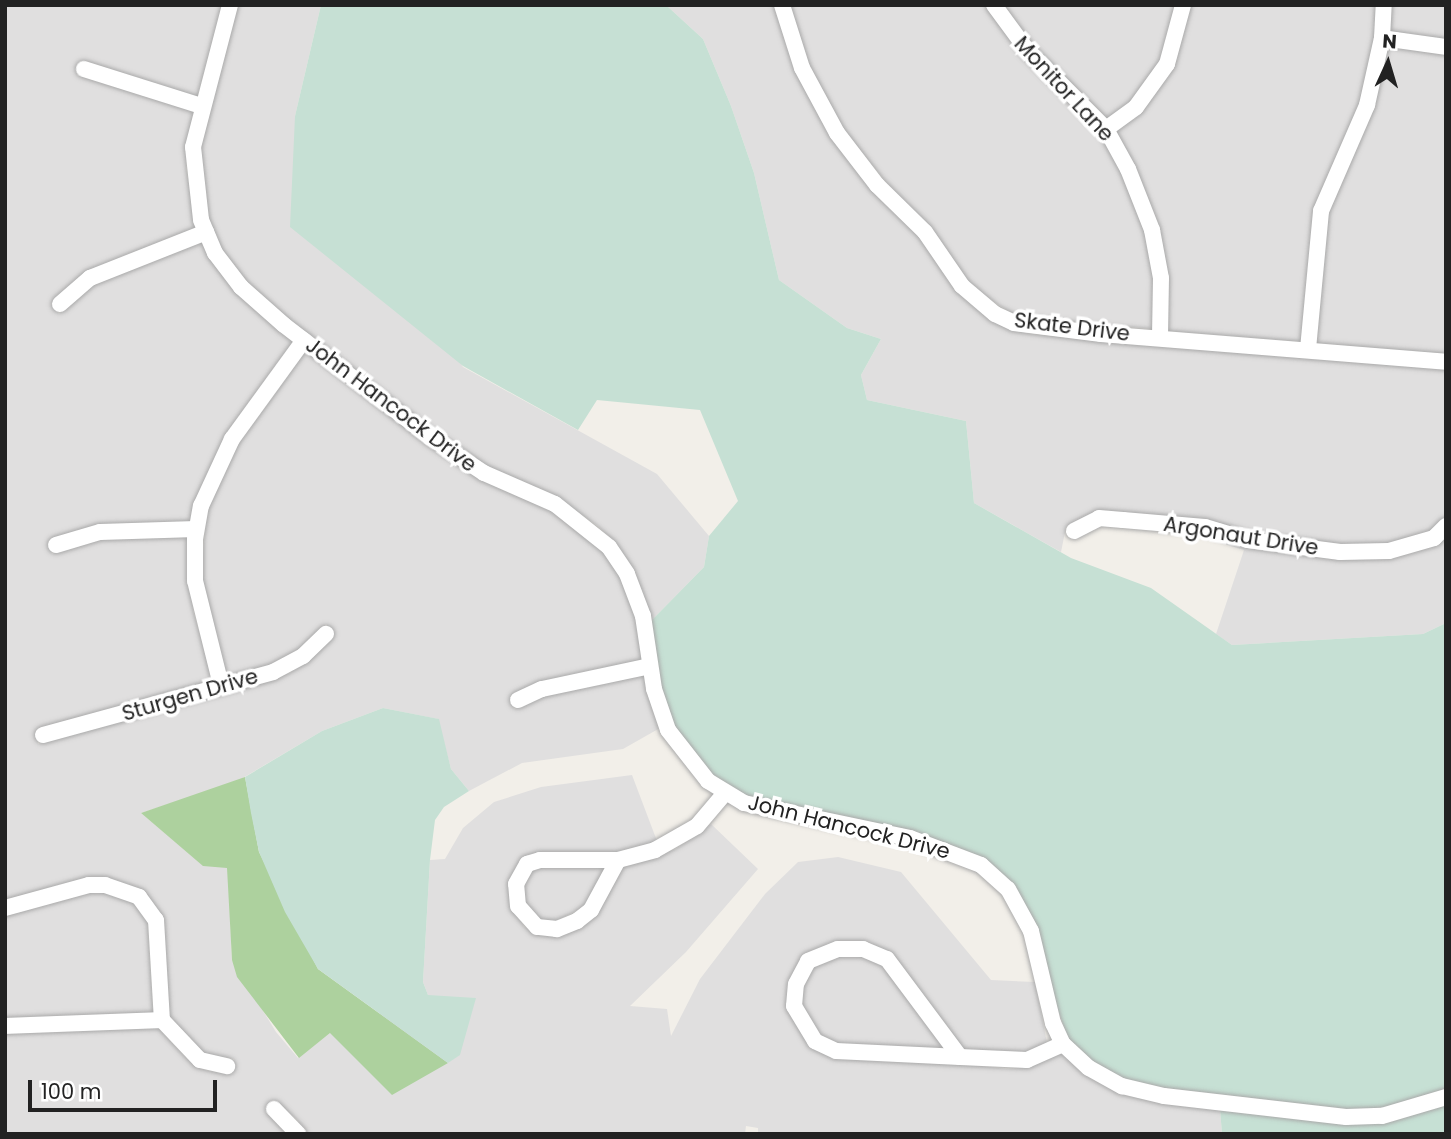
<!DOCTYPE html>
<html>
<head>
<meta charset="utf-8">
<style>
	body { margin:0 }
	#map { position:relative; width:1451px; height:1139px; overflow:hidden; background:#f2efe9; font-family:Poppins,sans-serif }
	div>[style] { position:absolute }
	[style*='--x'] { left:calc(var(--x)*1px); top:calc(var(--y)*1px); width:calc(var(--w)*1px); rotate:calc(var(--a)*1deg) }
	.residential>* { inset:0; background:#e0dfdf }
	.forest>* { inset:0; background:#add19e }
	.wetland>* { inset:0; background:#c6e0d4 }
	.roads { filter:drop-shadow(0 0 2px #a9a9a9) drop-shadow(0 0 2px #a9a9a9) }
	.minor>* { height:16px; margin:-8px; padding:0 8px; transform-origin:8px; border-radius:8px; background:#fff }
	span { translate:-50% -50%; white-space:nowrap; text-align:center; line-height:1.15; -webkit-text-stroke:7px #fff; paint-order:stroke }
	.street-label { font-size:21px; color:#222 }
	.frame { position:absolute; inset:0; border:7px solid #222; pointer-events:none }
	.north { position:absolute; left:1353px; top:28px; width:70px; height:70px; -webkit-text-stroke:5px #fff; paint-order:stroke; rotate:4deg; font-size:19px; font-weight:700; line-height:28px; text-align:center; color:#222 }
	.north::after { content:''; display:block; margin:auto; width:24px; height:32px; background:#222; clip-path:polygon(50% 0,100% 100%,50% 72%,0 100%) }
	.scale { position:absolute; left:28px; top:1080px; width:189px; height:32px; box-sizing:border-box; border:4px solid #222; border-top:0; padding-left:9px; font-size:21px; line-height:24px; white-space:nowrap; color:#222; -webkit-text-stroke:5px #fff; paint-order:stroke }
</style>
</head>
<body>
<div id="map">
	<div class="residential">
		<div style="clip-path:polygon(5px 5px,223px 5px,197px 97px,80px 61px,77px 75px,193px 111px,186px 169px,197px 228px,88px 272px,51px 304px,59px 314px,93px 285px,203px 241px,295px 342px,218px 450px,191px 522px,99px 525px,48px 541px,52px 554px,100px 539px,189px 537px,193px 611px,213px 680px,36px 730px,38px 744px,290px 673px,334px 635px,326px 624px,300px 650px,271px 665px,225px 676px,201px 580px,207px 508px,237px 444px,305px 350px,455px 463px,552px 511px,604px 552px,622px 578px,637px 618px,643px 660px,540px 682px,510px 696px,514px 709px,544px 696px,645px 674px,660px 728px,623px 749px,522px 763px,469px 791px,451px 769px,438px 719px,383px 708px,322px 731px,236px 782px,141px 813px,203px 865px,228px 867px,232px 960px,276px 1032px,298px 1058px,330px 1033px,428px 995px,423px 982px,430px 860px,445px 859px,463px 828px,494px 802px,541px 787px,632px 775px,657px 841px,618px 852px,538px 853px,523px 859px,514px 871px,509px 897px,524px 927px,556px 936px,622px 866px,676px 849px,711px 824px,758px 869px,686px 952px,630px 1006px,667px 1009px,671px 1036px,700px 979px,765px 894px,798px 862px,838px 857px,901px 872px,991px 980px,1035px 982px,1047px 1043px,1025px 1053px,964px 1050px,891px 954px,838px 942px,805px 954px,790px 981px,788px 1010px,810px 1046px,1007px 1069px,1027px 1067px,1062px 1052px,1220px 1109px,1222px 1134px,758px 1134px,758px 1128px,746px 1126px,745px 1134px,305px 1134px,297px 1119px,273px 1100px,266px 1111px,290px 1134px,5px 1134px,5px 1033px,157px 1027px,185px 1057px,207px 1071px,232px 1074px,234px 1059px,203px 1054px,168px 1017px,162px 916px,142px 891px,106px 877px,88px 878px,5px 901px)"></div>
		<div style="clip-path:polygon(237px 5px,321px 5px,295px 116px,463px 367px,657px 474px,709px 536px,704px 567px,651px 621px,614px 542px,597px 525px,557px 498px,487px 467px,433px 431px,287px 319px,245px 281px,221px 249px,209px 223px,199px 148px)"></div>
		<div style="clip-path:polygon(666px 5px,776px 5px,796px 71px,832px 137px,872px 190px,920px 237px,965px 298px,993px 321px,1030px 334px,1100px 341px,1446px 369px,1446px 517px,1431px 531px,1388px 544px,1340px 544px,1096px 511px,1066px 527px,1061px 552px,974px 503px,966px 421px,867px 400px,861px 375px,881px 339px,847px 328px,779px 280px,754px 173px,731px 106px,703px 39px)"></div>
		<div style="clip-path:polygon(789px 5px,986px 5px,1023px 55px,1101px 133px,1123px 173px,1146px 232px,1155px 280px,1154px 329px,1016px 316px,973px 288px,842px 128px,807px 64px)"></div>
		<div style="clip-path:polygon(1001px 5px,1176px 5px,1162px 60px,1132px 102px,1108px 120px,1031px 44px)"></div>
		<div style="clip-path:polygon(1189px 5px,1378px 5px,1376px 37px,1361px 102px,1315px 209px,1303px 342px,1167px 331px,1167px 277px,1134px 166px,1116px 131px,1141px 112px,1172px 68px)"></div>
		<div style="clip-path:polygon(1391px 5px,1446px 5px,1446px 39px,1389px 32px)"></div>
		<div style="clip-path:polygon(1387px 46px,1446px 54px,1446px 355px,1316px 343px,1327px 212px)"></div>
		<div style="clip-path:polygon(1185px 532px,1293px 555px,1340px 559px,1446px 535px,1446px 623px,1423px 634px,1232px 645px,1216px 634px,1244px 550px)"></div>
		<div style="clip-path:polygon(541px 867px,608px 867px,587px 905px,556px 921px,539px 920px,523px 903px,522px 886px,531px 870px)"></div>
		<div style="clip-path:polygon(90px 892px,104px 892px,136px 903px,147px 916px,153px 1013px,5px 1019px,5px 916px)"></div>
		<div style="clip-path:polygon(839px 957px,861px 957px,883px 965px,946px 1049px,837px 1044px,818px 1035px,800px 1004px,802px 985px,811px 966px)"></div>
	</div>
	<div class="forest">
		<div style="clip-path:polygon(245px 777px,259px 852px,318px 969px,448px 1063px,392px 1095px,330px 1033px,299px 1058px,237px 977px,232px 960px,227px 868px,203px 866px,141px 813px)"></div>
	</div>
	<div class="wetland">
		<div style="clip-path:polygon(321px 5px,666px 5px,703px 39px,731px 106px,754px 173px,779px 280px,847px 328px,881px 339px,861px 375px,867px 400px,966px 421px,974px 503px,1071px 558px,1151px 588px,1232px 645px,1423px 634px,1446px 623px,1446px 1089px,1381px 1109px,1346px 1109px,1165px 1088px,1124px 1079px,1093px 1062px,1068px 1039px,1047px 978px,984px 859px,911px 831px,747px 796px,712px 775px,673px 727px,660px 687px,651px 621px,704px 567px,709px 536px,738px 501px,700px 410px,597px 400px,578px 430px,463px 366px,290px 227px,295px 116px)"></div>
		<div style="clip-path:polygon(383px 708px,439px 719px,451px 769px,469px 791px,444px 807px,435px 820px,430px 860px,423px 982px,428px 995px,476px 998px,460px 1055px,448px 1063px,318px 969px,285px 912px,259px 852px,251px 813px,245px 777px,322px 731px)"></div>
		<div style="clip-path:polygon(1446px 1104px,1446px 1134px,1222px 1134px,1220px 1109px,1345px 1124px)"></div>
	</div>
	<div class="roads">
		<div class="minor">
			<div style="--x:230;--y:5;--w:147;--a:104.6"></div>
			<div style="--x:193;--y:147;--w:73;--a:83.7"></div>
			<div style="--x:201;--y:220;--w:36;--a:67"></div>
			<div style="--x:215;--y:253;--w:43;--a:52.6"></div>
			<div style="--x:241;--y:287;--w:57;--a:41.5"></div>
			<div style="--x:284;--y:325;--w:184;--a:37.5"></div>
			<div style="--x:430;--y:437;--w:65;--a:33.7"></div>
			<div style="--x:484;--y:473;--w:77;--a:23.6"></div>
			<div style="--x:555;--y:504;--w:69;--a:38.5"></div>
			<div style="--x:609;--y:547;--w:32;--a:56"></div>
			<div style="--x:627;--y:574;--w:45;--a:69.1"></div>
			<div style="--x:643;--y:616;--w:74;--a:81.4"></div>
			<div style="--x:654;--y:689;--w:43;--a:71.1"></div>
			<div style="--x:668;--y:730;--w:65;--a:51.9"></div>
			<div style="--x:708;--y:781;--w:42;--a:31.4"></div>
			<div style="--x:744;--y:803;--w:170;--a:11.9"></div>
			<div style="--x:910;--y:838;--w:76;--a:20.8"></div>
			<div style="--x:981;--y:865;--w:36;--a:42"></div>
			<div style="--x:1008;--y:889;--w:48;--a:61.3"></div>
			<div style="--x:1031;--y:931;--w:95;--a:76.6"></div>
			<div style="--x:1053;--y:1023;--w:23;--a:65"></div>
			<div style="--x:1063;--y:1044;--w:35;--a:43"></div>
			<div style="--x:1089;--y:1068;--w:38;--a:29"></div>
			<div style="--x:1122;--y:1086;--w:43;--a:13.4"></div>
			<div style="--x:1164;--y:1096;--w:183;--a:6.6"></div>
			<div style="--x:1346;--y:1117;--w:36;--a:-2"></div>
			<div style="--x:1382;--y:1116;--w:67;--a:-16.5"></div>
			<div style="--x:782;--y:5;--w:66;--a:72.4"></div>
			<div style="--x:802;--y:68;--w:74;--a:61.7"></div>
			<div style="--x:837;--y:133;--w:66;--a:52.4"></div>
			<div style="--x:877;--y:185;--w:67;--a:44.4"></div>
			<div style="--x:925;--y:232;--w:65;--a:55.6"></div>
			<div style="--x:962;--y:286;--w:43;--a:40.3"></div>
			<div style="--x:995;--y:314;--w:21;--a:25"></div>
			<div style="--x:1014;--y:323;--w:88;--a:7.2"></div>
			<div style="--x:1101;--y:334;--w:346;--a:4.6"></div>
			<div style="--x:994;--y:5;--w:56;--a:53.7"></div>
			<div style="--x:1027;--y:50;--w:112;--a:45"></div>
			<div style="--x:1106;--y:129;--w:46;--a:61.2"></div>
			<div style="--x:1128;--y:169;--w:66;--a:68.5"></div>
			<div style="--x:1152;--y:230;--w:49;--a:79.4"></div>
			<div style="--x:1161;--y:278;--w:59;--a:91"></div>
			<div style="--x:1382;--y:38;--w:65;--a:8"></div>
			<div style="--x:84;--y:69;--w:123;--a:17.5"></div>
			<div style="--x:1106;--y:129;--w:37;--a:-36"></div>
			<div style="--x:1136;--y:107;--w:53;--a:-54.2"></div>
			<div style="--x:1167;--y:64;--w:61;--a:-74.8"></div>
			<div style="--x:60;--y:304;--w:40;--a:-41"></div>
			<div style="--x:90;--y:278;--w:125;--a:-21.6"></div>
			<div style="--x:1308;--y:349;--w:139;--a:-84.6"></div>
			<div style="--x:1321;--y:211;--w:116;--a:-66.5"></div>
			<div style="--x:1367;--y:105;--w:69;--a:-77.4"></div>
			<div style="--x:1382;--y:38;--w:33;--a:-87"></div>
			<div style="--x:1074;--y:531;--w:28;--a:-27"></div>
			<div style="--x:1099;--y:518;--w:24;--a:5"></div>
			<div style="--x:1123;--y:520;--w:82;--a:4.9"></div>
			<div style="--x:1205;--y:527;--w:45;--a:16.8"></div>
			<div style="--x:1248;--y:540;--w:93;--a:7.4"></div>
			<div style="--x:1340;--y:552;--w:49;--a:-1.2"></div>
			<div style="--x:1389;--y:551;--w:47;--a:-16.1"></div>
			<div style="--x:1434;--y:538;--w:17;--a:-45"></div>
			<div style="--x:56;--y:545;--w:46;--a:-16.5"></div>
			<div style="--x:100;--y:532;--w:96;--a:-1.8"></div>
			<div style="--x:221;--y:685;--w:107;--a:-104"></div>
			<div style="--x:195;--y:581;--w:42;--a:-90"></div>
			<div style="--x:195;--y:539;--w:34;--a:-80"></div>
			<div style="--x:201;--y:506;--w:74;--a:-65.2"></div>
			<div style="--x:232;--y:439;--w:122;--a:-54"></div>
			<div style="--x:518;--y:700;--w:26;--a:-25"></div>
			<div style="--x:542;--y:689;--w:110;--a:-12"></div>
			<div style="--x:43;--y:735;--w:238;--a:-15.3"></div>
			<div style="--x:273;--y:672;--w:34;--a:-28"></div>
			<div style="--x:303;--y:656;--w:32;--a:-44"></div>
			<div style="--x:618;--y:860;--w:57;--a:118.4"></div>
			<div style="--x:591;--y:910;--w:18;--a:142"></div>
			<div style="--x:577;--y:921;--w:22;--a:158"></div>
			<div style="--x:557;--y:929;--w:20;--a:-174"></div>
			<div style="--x:537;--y:927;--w:28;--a:-132"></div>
			<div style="--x:518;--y:906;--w:22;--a:-95"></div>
			<div style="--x:516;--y:884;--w:23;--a:-61"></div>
			<div style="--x:527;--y:864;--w:14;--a:-17"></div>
			<div style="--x:540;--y:860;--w:78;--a:0"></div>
			<div style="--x:618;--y:860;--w:38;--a:-15"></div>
			<div style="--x:655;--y:850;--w:48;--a:-29.7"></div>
			<div style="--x:697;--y:826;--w:43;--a:-49.7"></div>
			<div style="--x:5;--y:908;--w:87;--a:-15.3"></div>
			<div style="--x:89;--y:885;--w:16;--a:0"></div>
			<div style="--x:105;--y:885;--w:36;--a:19"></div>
			<div style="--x:139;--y:897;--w:29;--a:54"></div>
			<div style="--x:156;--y:920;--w:100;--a:86.6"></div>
			<div style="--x:162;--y:1020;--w:55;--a:46.5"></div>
			<div style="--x:200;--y:1060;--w:28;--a:13"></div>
			<div style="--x:838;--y:949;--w:25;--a:0"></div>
			<div style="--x:863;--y:949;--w:26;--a:23"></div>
			<div style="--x:887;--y:959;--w:122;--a:53.3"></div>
			<div style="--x:960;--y:1057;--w:124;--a:-177.2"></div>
			<div style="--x:836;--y:1051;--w:23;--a:-155"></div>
			<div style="--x:815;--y:1041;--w:41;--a:-121"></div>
			<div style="--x:794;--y:1006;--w:22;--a:-85"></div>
			<div style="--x:796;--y:984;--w:26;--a:-62"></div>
			<div style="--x:808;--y:961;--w:32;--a:-22"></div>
			<div style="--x:5;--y:1026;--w:157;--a:-2.2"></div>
			<div style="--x:960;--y:1057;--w:67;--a:2.6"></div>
			<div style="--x:1027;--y:1060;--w:39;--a:-24"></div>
			<div style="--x:274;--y:1109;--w:35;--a:46"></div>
		</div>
	</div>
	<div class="street-label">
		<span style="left:1064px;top:89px;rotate:47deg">Monitor Lane</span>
		<span style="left:1072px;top:327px;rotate:7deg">Skate Drive</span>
		<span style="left:391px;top:405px;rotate:37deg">John Hancock Drive</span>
		<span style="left:1241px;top:536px;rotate:9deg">Argonaut Drive</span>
		<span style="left:190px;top:695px;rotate:-16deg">Sturgen Drive</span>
		<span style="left:849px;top:827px;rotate:14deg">John Hancock Drive</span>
	</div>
	<div class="frame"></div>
	<div class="north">N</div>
	<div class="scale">100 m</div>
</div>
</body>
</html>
